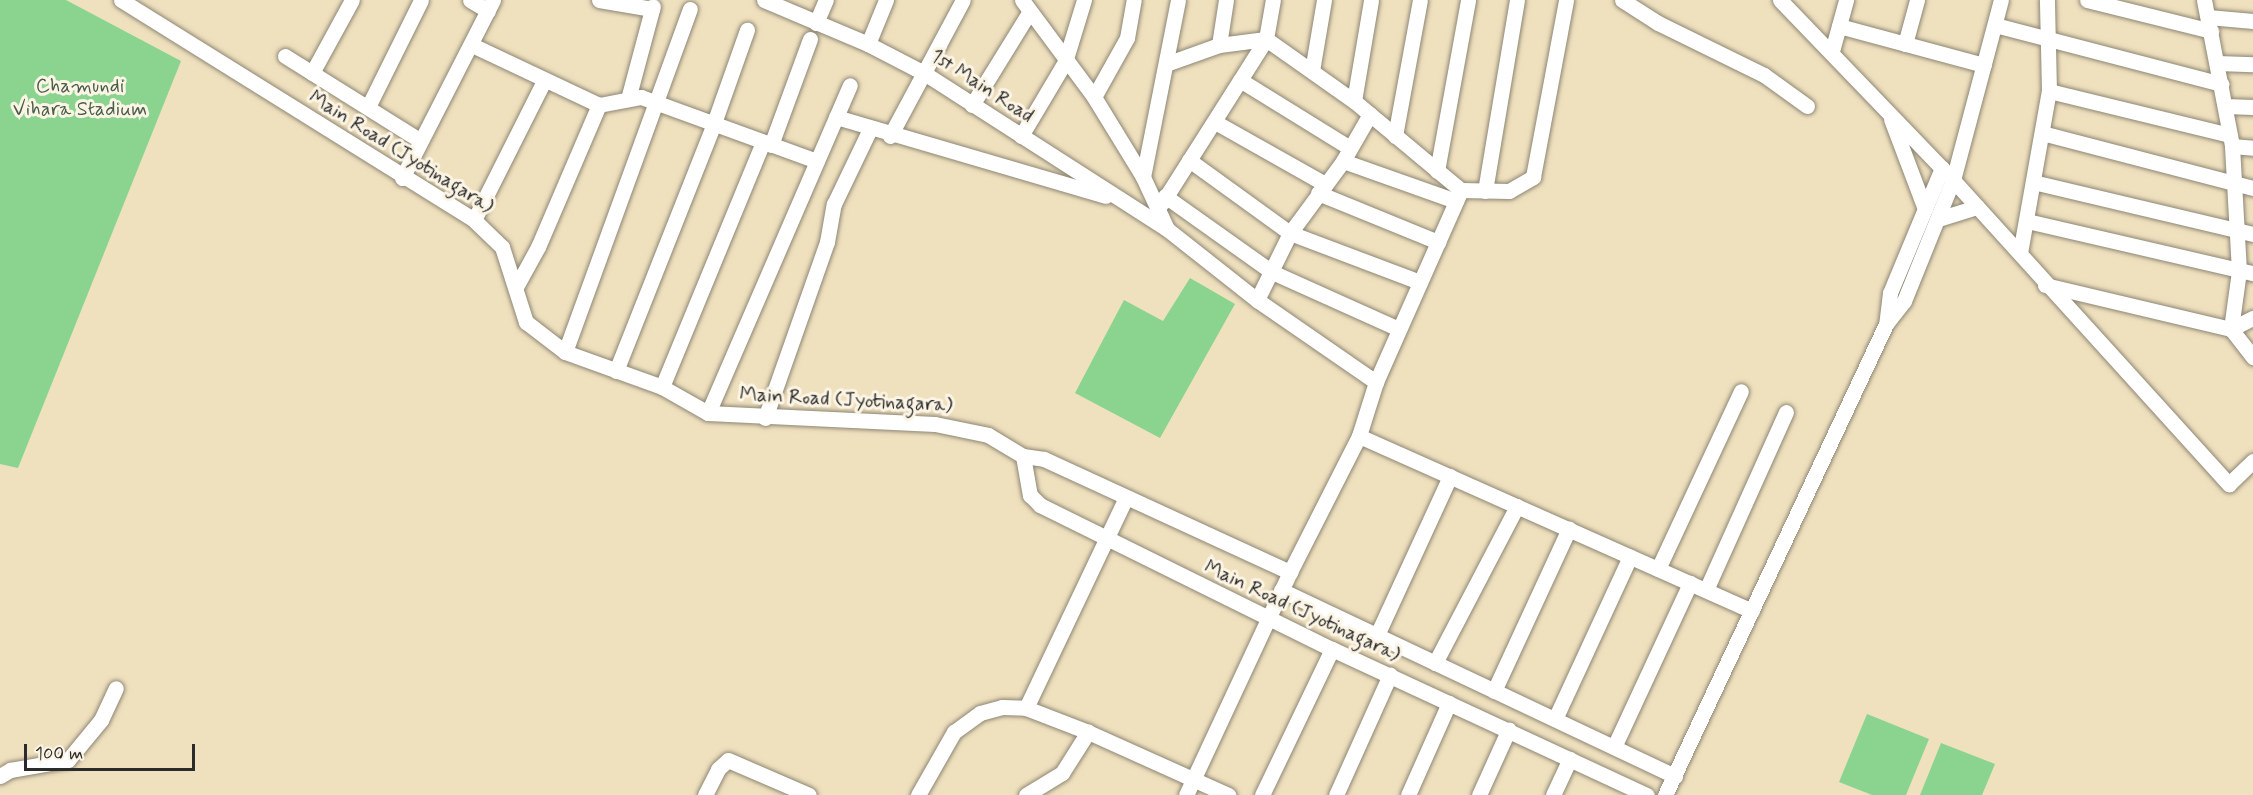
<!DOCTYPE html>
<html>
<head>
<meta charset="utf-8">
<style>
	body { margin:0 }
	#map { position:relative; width:2253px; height:795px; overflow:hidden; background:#efe0be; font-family:Mynerve,sans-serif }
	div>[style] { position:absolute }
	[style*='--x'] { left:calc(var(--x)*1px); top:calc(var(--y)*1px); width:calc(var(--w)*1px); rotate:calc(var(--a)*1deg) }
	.green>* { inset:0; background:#8ad490 }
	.roads { filter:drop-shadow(0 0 2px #8d8674) drop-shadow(0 0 2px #8d8674) }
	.minor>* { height:15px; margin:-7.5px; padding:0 7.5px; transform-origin:7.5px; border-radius:7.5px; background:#fff }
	span { translate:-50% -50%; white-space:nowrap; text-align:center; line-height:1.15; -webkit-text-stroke:6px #fcf5e5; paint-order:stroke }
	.street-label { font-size:20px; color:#2b2b2b }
	.park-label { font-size:20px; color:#485e49 }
	.scale { position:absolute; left:24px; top:744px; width:171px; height:27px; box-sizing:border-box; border:3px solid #2b2b2b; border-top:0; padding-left:8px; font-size:18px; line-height:21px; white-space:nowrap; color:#2b2b2b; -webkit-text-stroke:4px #fcf5e5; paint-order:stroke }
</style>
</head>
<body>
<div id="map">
	<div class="green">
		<div style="clip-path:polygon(0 0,66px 0,181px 61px,18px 468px,0 464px)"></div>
		<div style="clip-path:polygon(1190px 278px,1235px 304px,1160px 438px,1075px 393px,1124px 300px,1163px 321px)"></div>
		<div style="clip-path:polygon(1867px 714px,1929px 739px,1906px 795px,1872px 795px,1839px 782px)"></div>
		<div style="clip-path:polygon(1941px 743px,1995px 764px,1982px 795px,1920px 795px)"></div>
	</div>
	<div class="roads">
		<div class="minor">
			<div style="--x:121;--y:0;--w:416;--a:31.9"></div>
			<div style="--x:474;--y:220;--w:39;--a:44"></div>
			<div style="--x:502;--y:247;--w:79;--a:72.3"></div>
			<div style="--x:526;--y:322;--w:49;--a:37.6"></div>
			<div style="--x:565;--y:352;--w:103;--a:19.8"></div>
			<div style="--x:662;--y:387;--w:53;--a:29.5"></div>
			<div style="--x:708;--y:413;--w:227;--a:2.8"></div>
			<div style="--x:935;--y:424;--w:54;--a:11.7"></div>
			<div style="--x:988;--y:435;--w:41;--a:31"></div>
			<div style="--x:1023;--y:456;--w:40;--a:80"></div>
			<div style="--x:1030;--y:495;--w:14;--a:45"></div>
			<div style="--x:1040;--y:505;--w:326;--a:26.3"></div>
			<div style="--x:1332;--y:649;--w:347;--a:24.9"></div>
			<div style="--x:470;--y:0;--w:21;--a:31"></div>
			<div style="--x:599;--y:0;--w:54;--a:9.6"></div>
			<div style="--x:764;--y:0;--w:113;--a:22.9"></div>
			<div style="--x:868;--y:44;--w:63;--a:27.4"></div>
			<div style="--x:924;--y:73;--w:289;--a:32.7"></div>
			<div style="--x:1022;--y:0;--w:121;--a:53.4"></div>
			<div style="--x:1094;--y:97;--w:94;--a:58.5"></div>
			<div style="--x:1143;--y:177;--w:57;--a:65.2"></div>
			<div style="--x:1167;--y:229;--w:115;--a:38.3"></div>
			<div style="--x:1257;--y:300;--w:145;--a:34.6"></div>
			<div style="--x:1376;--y:382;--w:57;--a:107.5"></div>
			<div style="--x:1359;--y:436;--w:153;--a:116.9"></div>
			<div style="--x:1290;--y:572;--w:246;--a:115"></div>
			<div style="--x:1622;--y:0;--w:43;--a:32.6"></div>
			<div style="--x:1658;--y:23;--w:118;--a:26.1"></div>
			<div style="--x:1764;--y:75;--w:53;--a:35.8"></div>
			<div style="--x:1780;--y:0;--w:250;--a:46.1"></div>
			<div style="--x:1953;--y:180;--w:411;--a:47.8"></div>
			<div style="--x:2229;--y:484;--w:33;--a:-44"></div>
			<div style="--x:2087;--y:0;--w:128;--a:14"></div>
			<div style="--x:2204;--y:0;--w:149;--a:79.1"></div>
			<div style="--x:2232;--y:146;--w:125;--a:86.8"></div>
			<div style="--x:2239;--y:271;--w:59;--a:97.9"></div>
			<div style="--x:2231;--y:329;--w:36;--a:52"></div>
			<div style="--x:2208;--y:17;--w:45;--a:5.1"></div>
			<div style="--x:816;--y:23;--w:25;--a:-67"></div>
			<div style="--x:1995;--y:25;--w:234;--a:14.6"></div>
			<div style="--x:1839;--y:26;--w:150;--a:15.1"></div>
			<div style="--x:868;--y:44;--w:48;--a:-67.8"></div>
			<div style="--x:1905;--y:44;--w:46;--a:-74.7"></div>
			<div style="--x:472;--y:45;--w:140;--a:25.3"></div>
			<div style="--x:599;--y:105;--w:43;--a:-10.8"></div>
			<div style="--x:641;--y:97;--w:187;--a:20"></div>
			<div style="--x:1219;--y:45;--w:46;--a:-81.2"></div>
			<div style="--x:1832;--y:51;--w:53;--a:-74.6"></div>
			<div style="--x:285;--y:56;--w:160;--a:32"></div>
			<div style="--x:2217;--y:63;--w:36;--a:2"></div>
			<div style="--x:1166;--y:64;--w:56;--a:-19.7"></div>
			<div style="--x:1219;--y:45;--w:47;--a:-7.3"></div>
			<div style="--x:1266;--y:39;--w:108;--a:35.2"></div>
			<div style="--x:1354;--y:101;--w:139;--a:39.8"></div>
			<div style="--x:1461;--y:190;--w:48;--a:1.2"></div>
			<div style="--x:1509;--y:191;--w:28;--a:-30"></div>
			<div style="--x:1533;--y:177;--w:180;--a:-79.4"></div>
			<div style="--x:1312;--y:71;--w:72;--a:-80.4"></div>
			<div style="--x:312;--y:73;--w:83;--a:-61.3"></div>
			<div style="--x:1240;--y:80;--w:129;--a:31.7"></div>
			<div style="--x:2049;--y:91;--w:186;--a:13.7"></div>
			<div style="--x:1094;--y:97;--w:68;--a:-60.8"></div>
			<div style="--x:1127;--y:38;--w:39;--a:-80"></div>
			<div style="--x:628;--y:99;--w:96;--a:-75"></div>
			<div style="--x:1354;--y:101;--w:102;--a:-80.4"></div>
			<div style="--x:972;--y:105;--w:110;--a:-58.3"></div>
			<div style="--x:2225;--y:106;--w:28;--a:2"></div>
			<div style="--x:368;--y:107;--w:119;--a:-63.6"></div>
			<div style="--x:836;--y:117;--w:281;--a:16.3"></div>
			<div style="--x:1891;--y:119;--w:96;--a:69.3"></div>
			<div style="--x:1215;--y:122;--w:126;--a:29.4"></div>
			<div style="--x:2042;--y:133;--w:218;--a:14.6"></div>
			<div style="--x:890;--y:136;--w:154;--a:-61.8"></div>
			<div style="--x:1021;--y:136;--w:86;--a:-59.3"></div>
			<div style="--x:1065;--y:62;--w:65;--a:-73"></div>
			<div style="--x:1395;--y:136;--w:138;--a:-79.6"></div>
			<div style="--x:771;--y:145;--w:113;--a:-69.8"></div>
			<div style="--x:2232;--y:146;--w:21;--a:5"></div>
			<div style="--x:1189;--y:160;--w:125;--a:35.9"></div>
			<div style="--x:1290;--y:233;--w:139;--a:20.7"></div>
			<div style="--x:1343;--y:161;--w:120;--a:19.5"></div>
			<div style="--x:1942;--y:168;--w:135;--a:112.6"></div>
			<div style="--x:1890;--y:293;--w:31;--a:97"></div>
			<div style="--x:1886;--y:324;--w:29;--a:-52"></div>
			<div style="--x:1904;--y:301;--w:131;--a:-68"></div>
			<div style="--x:1953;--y:180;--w:186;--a:-75.1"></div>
			<div style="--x:1437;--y:171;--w:174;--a:-79.7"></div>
			<div style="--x:1143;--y:177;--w:180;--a:-78.8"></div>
			<div style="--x:402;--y:178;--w:200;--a:-62.9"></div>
			<div style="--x:2033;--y:182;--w:226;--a:13.3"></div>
			<div style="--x:1485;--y:191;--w:194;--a:-80.5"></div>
			<div style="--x:1318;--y:193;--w:130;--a:22.2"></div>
			<div style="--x:1165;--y:196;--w:131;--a:35.4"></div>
			<div style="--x:1272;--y:272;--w:139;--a:24.2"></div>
			<div style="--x:1162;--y:203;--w:194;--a:-57.6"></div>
			<div style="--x:1266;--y:39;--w:40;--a:-80"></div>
			<div style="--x:1938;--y:219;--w:41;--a:-17.1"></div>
			<div style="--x:474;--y:220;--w:156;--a:-63.3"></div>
			<div style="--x:2027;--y:221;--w:232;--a:13"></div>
			<div style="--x:2020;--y:253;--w:165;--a:-79.9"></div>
			<div style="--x:2049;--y:91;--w:91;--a:-91.3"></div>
			<div style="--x:2045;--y:285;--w:191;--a:13.3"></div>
			<div style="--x:2231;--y:329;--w:25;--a:-27"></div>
			<div style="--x:516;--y:287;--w:46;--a:-61.2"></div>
			<div style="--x:538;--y:247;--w:155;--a:-66.8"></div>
			<div style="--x:1257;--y:300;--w:75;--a:-63.8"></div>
			<div style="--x:1290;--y:233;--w:89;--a:-53.6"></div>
			<div style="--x:1343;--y:161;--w:54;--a:-60.1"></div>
			<div style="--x:565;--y:352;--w:365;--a:-70"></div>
			<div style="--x:616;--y:371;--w:267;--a:-68.4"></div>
			<div style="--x:714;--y:123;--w:99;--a:-70.5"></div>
			<div style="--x:1376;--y:382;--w:210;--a:-66.1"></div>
			<div style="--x:662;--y:387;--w:265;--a:-67.6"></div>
			<div style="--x:708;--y:413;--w:357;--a:-66.6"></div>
			<div style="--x:765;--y:418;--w:187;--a:-70.6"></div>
			<div style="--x:827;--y:242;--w:39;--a:-80"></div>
			<div style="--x:834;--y:204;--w:83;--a:-64.4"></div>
			<div style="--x:1359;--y:436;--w:430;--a:24"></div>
			<div style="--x:1023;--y:456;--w:21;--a:8"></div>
			<div style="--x:1044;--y:459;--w:271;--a:24.7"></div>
			<div style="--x:1658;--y:569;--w:196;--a:-65"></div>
			<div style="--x:1281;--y:590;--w:436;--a:25.3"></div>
			<div style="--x:1706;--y:590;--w:195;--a:-65.8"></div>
			<div style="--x:1377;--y:635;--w:175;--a:-65.3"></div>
			<div style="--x:1435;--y:663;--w:177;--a:-62.4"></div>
			<div style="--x:1494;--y:691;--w:179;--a:-65.2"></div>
			<div style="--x:1026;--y:708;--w:233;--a:-64.6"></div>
			<div style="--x:1555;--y:719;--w:179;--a:-65.2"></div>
			<div style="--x:1614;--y:747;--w:181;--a:-65.1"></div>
			<div style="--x:0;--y:776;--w:12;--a:-31"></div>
			<div style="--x:10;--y:770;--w:59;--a:-9.8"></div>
			<div style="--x:68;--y:760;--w:52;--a:-50.5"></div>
			<div style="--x:101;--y:720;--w:35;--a:-65"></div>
			<div style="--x:705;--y:795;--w:29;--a:-63"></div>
			<div style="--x:718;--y:769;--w:13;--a:-42"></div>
			<div style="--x:728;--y:760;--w:88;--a:23.4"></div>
			<div style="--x:918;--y:795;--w:73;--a:-60.3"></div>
			<div style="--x:954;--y:732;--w:32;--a:-36"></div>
			<div style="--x:980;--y:713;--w:23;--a:-15"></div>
			<div style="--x:1002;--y:707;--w:24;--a:2"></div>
			<div style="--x:1026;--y:708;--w:66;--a:21.2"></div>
			<div style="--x:1088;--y:732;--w:154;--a:24.2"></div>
			<div style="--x:1026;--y:795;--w:42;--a:-31.4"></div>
			<div style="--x:1062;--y:773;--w:49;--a:-57.6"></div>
			<div style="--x:1262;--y:795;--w:162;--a:-64.4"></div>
			<div style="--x:1336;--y:795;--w:132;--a:-65.8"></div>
			<div style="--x:1408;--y:795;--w:101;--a:-66"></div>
			<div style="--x:1479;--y:795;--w:72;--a:-65.6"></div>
			<div style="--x:1553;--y:795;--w:40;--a:-65"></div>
			<div style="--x:1665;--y:795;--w:520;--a:-64.86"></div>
		</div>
	</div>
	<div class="street-label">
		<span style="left:982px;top:86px;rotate:33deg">1st Main Road</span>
		<span style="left:401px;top:152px;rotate:32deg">Main Road (Jyotinagara)</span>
		<span style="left:846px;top:400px;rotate:3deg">Main Road (Jyotinagara)</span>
		<span style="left:1302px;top:611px;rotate:25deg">Main Road (Jyotinagara)</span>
	</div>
	<div class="park-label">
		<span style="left:80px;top:98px">Chamundi<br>Vihara Stadium</span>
	</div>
	<div class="scale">100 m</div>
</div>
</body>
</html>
